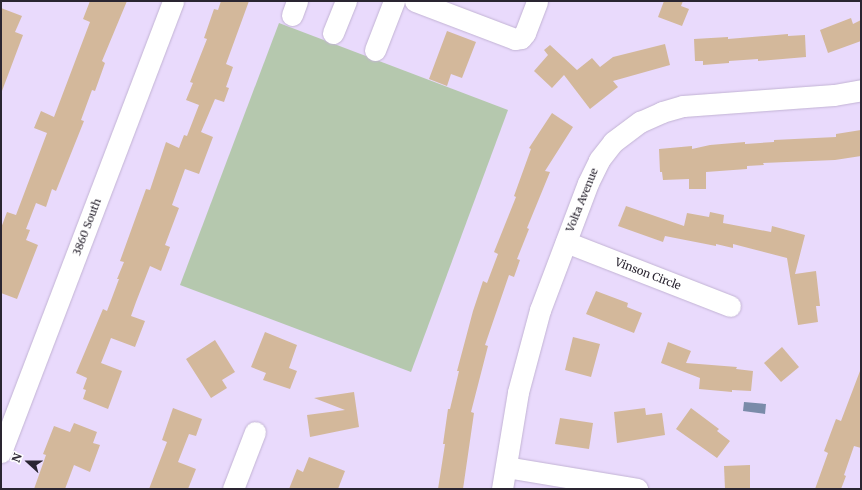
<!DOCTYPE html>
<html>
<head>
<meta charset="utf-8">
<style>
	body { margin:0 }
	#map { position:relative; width:862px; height:490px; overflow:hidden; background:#e9dafc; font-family:Merriweather,serif }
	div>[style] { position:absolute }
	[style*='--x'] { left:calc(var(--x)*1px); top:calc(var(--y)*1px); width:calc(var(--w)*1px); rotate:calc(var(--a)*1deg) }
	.green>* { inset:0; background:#b5c8ae }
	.water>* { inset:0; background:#7a8ba9 }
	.building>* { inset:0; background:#d3b89b }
	.roads { filter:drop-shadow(0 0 1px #c2b3d4) drop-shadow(0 0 1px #c2b3d4) }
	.minor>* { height:21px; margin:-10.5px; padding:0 10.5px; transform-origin:10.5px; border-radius:10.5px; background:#fff }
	span { translate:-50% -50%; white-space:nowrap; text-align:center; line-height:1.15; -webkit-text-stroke:3.5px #fff; paint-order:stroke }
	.street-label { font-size:11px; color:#2a2531 }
	.frame { position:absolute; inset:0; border:2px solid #2a2531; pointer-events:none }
	.north { position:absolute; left:8px; top:442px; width:40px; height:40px; -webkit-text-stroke:3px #fff; paint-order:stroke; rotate:291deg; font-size:11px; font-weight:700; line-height:16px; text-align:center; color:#2a2531 }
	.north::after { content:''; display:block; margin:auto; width:14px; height:18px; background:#2a2531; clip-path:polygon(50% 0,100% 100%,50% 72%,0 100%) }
</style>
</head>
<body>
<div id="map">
	<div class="green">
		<div style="clip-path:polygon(279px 23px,508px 110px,411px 372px,180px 285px)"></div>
	</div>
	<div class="water">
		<div style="clip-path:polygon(744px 402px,766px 404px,765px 414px,743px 411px)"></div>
	</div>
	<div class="building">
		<div style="clip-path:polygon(90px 1px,127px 1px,102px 61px,105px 63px,95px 91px,92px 90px,81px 120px,84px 121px,56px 191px,52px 189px,46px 207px,36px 203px,26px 229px,30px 230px,26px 240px,38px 245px,17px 299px,1px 293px,1px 228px,7px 212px,16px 215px,47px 133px,34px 128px,41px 111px,54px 117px,90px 22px,83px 19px)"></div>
		<div style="clip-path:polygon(221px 1px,249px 1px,226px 64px,233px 67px,226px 87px,229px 88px,224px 102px,215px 99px,201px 132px,213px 137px,199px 174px,185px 169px,172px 205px,179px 208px,165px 245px,170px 247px,161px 271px,150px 266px,136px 302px,131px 316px,145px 321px,135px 347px,111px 338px,101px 363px,122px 371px,108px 409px,83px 399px,86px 390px,83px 389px,87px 378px,76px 373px,103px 309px,107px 311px,119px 279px,117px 279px,124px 262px,120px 261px,146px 189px,150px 190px,166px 142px,179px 148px,184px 135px,187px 136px,199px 105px,186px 100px,193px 83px,190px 82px,207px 39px,204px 38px,214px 9px,218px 10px)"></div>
		<div style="clip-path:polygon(664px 1px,683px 1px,681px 6px,689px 9px,682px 26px,658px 17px)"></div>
		<div style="clip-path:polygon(1px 8px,22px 16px,15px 32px,23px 35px,2px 91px,1px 91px)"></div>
		<div style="clip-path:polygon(851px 18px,853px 24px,861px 20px,861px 41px,828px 53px,820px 30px)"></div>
		<div style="clip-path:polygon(447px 31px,476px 42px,462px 78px,451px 74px,447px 86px,429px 79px)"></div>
		<div style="clip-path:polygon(788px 34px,788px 36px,805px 35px,806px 57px,758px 61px,758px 59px,729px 61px,729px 63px,703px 65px,703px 61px,695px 61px,694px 39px,728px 37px,728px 39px)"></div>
		<div style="clip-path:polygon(665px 44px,670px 65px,613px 81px,618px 87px,590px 109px,564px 75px,552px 88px,534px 71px,548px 55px,544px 50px,550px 45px,577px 70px,592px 58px,600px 67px,613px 57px)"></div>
		<div style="clip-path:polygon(552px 113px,573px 127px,545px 171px,550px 172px,527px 228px,529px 229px,517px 259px,520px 260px,514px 277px,509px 275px,485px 345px,488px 346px,471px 412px,474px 413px,463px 489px,438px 489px,445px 444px,443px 444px,448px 409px,450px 409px,459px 371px,457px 371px,473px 311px,483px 281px,487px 283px,498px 254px,494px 252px,516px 197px,514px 196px,531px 149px,529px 148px)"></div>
		<div style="clip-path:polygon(861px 130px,861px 156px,835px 160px,763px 163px,764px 165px,747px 166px,747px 169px,706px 172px,706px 189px,689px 189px,689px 179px,663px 180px,662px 172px,660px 172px,659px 149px,692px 146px,692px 149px,710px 145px,745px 142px,745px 144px,774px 142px,774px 140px,836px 137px,836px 134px)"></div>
		<div style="clip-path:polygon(626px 206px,684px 226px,687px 213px,709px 217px,710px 212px,724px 215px,723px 223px,771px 232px,772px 226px,805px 235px,795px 274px,816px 271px,820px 306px,816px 306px,818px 322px,798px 325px,787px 258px,733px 244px,733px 248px,716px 244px,716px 246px,665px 236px,663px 242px,618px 226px)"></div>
		<div style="clip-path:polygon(596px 291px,628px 303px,627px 307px,642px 313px,634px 333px,586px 314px)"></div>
		<div style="clip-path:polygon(265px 332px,297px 345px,289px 368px,297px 371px,290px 389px,263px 380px,266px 373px,251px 367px)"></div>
		<div style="clip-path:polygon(573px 337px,600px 344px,591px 377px,565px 370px)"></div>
		<div style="clip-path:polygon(215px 340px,235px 372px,222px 380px,227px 388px,211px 398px,186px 359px)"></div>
		<div style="clip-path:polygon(668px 342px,691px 351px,686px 363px,737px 367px,736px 369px,753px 371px,751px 391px,732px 390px,732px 392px,699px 389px,700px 378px,661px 363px)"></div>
		<div style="clip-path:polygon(782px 347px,799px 367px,781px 382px,764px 363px)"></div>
		<div style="clip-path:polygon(860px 371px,861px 448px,854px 446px,844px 475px,846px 476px,841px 489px,815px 489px,828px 453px,824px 451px,836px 419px,841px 421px)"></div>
		<div style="clip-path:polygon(354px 392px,359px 427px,310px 437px,307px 415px,345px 410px,314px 398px)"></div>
		<div style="clip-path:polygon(173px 408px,202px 419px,196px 436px,189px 434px,178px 462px,196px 469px,188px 489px,149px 489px,167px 442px,162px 440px)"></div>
		<div style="clip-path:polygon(645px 408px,646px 415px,662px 413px,665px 435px,617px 443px,614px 412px)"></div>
		<div style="clip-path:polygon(691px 408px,719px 429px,717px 431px,730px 441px,717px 458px,676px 429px)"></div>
		<div style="clip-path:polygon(560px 418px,593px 423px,589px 449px,555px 444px)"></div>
		<div style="clip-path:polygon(74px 423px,97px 432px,93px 443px,100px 445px,90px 472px,74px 465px,65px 489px,34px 489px,46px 455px,43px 454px,54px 426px,70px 432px)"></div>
		<div style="clip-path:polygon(309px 457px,345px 471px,338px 489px,289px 489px,297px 469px,303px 472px)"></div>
		<div style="clip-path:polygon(750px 465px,750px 489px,725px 489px,724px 466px)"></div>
	</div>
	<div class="roads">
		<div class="minor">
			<div style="--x:415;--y:1;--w:107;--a:20.8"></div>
			<div style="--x:515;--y:39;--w:6;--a:-9"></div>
			<div style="--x:521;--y:38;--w:6;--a:-51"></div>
			<div style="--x:525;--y:33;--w:34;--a:-69"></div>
			<div style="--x:292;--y:15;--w:15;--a:-70"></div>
			<div style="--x:333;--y:33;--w:35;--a:-68"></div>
			<div style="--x:375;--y:50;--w:53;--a:-68.8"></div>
			<div style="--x:566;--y:242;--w:176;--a:21.3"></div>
			<div style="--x:1;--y:452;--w:483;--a:-69.1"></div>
			<div style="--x:506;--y:467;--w:133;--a:9.5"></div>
			<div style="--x:233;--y:489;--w:61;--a:-68.9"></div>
			<div style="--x:502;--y:489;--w:98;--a:-80.6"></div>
			<div style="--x:518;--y:392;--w:85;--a:-75"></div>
			<div style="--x:540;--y:310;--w:136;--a:-69.3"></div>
			<div style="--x:588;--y:183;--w:25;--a:-64"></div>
			<div style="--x:599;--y:160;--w:23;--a:-52"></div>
			<div style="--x:613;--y:142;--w:34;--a:-37"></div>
			<div style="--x:640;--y:122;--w:24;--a:-24"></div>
			<div style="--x:662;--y:112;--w:22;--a:-16"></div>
			<div style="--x:683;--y:106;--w:151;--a:-4.2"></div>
			<div style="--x:834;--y:95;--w:27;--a:-10"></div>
		</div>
	</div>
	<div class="street-label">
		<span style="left:582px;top:200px;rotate:-68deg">Volta Avenue</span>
		<span style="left:87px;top:227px;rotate:-69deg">3860 South</span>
		<span style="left:648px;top:274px;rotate:21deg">Vinson Circle</span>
	</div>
	<div class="frame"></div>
	<div class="north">N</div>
</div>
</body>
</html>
